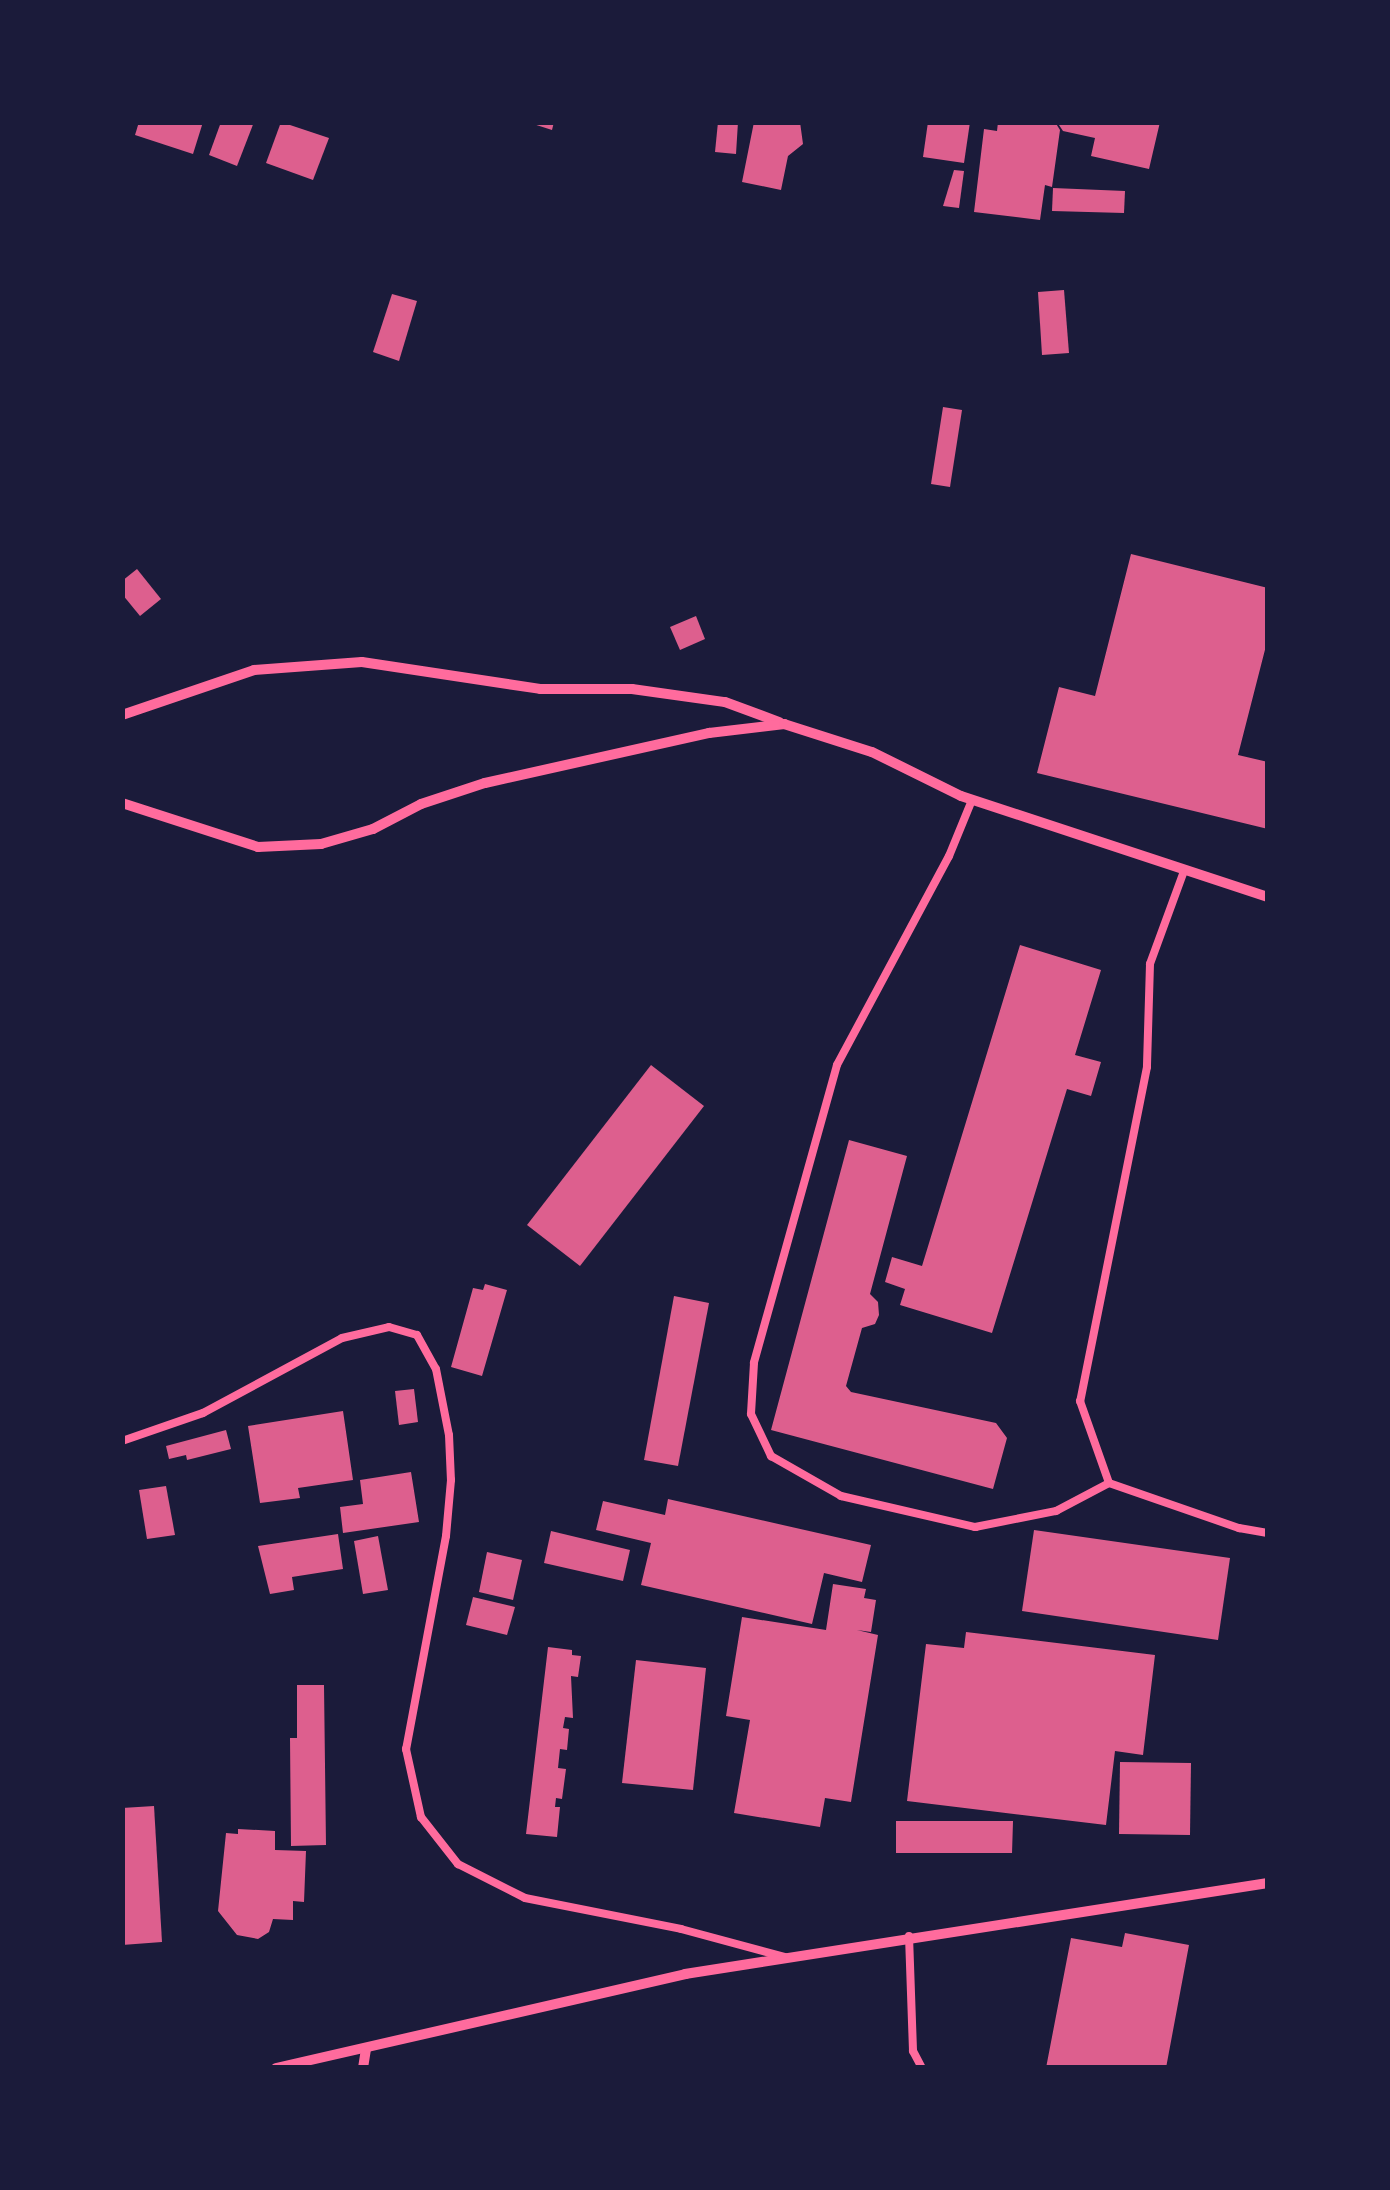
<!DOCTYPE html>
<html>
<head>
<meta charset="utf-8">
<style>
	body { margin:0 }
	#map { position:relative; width:1390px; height:2190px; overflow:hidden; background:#1b1b3a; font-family:"Noto Sans",sans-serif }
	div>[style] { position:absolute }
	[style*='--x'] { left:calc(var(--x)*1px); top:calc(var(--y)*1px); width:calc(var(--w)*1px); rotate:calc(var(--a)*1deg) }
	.building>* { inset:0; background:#dd5f8e }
	.service>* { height:8px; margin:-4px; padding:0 4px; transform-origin:4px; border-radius:4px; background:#ff6b9d }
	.minor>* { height:10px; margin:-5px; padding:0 5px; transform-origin:5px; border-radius:5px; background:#ff6b9d }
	span { translate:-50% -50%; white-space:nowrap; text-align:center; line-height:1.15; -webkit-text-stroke:8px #1b1b3a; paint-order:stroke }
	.frame { position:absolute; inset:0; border:125px solid #1b1b3a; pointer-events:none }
</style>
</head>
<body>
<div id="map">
	<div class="building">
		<div style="clip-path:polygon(139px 122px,203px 122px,193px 154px,135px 135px)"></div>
		<div style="clip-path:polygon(221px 122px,254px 122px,237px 166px,209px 155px)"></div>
		<div style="clip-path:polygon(281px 122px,329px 138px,313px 180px,266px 163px)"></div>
		<div style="clip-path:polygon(527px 122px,554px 122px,552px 130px)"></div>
		<div style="clip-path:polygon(718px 122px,738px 122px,736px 154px,715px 152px)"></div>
		<div style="clip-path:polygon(754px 122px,800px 122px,803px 144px,788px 156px,781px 190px,742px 182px)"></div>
		<div style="clip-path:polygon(928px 122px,970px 122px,964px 163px,923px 157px)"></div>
		<div style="clip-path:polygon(998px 122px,1055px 122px,1060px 130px,1052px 187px,1045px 185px,1040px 220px,974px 212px,984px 129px,997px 131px)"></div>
		<div style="clip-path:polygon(1057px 122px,1160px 122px,1149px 169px,1091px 156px,1095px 138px,1063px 131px)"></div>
		<div style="clip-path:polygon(954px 170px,964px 171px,959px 208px,943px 206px)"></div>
		<div style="clip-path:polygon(1053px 188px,1125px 191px,1124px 213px,1052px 211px)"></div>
		<div style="clip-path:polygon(1064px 290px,1069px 353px,1042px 355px,1038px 292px)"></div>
		<div style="clip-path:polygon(392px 294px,417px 301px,399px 361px,373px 352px)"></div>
		<div style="clip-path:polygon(943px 407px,962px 410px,950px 487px,931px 484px)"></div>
		<div style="clip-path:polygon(1131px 554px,1268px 588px,1268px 638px,1238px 755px,1268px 762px,1268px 829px,1037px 773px,1059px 687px,1095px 696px)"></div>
		<div style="clip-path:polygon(137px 569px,161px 599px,140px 616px,122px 594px,122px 581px)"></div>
		<div style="clip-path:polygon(696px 616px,705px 639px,680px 650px,670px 627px)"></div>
		<div style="clip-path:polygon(1020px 945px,1101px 970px,1075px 1055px,1101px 1062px,1091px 1096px,1067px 1089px,992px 1333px,900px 1305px,905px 1289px,885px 1282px,892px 1257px,922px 1266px)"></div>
		<div style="clip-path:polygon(651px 1065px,704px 1106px,580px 1266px,527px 1225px)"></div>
		<div style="clip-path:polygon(849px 1140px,907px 1156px,870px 1294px,878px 1302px,879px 1315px,875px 1324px,862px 1328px,846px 1386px,851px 1392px,996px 1423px,1007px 1438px,993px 1489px,771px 1430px)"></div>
		<div style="clip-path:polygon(485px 1284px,507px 1290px,482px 1376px,451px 1367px,473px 1288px,483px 1290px)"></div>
		<div style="clip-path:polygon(674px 1296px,709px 1303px,678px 1466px,644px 1460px)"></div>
		<div style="clip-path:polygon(414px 1389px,418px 1422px,399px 1425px,395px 1391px)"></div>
		<div style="clip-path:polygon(343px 1411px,353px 1480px,298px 1488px,300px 1498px,260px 1503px,248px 1426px)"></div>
		<div style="clip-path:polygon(226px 1430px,231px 1449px,187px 1460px,186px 1455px,169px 1459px,166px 1446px)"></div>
		<div style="clip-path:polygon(411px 1472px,419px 1522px,343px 1533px,340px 1507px,363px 1504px,360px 1480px)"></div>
		<div style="clip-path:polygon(166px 1486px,175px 1535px,147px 1539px,139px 1490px)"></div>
		<div style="clip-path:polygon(668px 1499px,871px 1545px,862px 1582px,824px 1573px,812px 1624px,641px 1585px,651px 1543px,596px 1530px,603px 1501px,665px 1515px)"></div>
		<div style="clip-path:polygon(1034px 1530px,1230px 1558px,1218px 1640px,1022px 1611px)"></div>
		<div style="clip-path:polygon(551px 1531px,630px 1550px,623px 1581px,544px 1563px)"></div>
		<div style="clip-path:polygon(338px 1534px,343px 1569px,292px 1577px,294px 1590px,270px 1594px,258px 1546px)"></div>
		<div style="clip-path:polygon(378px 1536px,388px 1590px,363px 1594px,354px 1541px)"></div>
		<div style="clip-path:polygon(487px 1552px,522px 1560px,513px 1600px,479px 1592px)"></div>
		<div style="clip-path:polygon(833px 1584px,866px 1589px,864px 1598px,876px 1600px,871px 1632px,857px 1630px,878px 1635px,851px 1802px,825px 1798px,820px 1827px,734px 1813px,750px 1720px,726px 1716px,742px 1617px,826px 1630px)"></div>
		<div style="clip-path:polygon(473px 1597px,515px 1607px,507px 1635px,466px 1625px)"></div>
		<div style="clip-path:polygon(966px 1632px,1155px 1655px,1143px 1755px,1115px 1751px,1106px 1825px,907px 1801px,926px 1644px,964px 1648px)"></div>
		<div style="clip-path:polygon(548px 1647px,572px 1650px,572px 1655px,581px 1656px,578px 1677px,571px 1676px,573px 1718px,565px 1717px,563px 1728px,569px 1729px,567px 1750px,560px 1749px,558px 1768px,566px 1769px,562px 1799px,556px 1798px,555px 1807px,560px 1807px,557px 1837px,526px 1834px)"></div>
		<div style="clip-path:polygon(636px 1660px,706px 1668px,693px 1790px,622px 1783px)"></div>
		<div style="clip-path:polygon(297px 1685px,324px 1685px,326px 1845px,291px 1846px,290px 1738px,297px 1738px)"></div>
		<div style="clip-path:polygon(1120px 1762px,1191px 1763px,1190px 1835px,1119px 1834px)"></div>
		<div style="clip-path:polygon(154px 1806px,162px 1942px,122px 1945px,122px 1808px)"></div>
		<div style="clip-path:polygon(896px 1821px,1013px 1821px,1012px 1853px,896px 1853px)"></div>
		<div style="clip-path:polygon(238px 1829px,275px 1831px,275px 1850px,306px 1851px,304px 1902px,293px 1901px,293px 1920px,273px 1919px,269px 1932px,258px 1939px,237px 1935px,218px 1911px,226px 1833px,238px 1834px)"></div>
		<div style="clip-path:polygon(1125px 1933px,1189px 1945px,1166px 2068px,1046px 2068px,1071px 1938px,1122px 1947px)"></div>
	</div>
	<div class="service">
		<div style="--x:972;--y:800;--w:61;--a:112.3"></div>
		<div style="--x:949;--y:856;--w:237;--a:118.2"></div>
		<div style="--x:837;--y:1065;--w:309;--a:105.6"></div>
		<div style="--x:754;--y:1363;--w:51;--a:93.4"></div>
		<div style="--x:751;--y:1414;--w:47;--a:64.5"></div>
		<div style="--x:771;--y:1456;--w:81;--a:29.7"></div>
		<div style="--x:841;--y:1496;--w:138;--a:13"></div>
		<div style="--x:975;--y:1527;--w:83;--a:-11.2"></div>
		<div style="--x:1056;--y:1511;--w:60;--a:-27.8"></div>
		<div style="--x:1184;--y:871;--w:99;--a:110.1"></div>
		<div style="--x:1150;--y:964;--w:103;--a:91.7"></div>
		<div style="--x:1147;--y:1067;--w:341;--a:101.3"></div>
		<div style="--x:1080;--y:1401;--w:87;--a:70.5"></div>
		<div style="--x:1109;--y:1483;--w:138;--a:19.1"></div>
		<div style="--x:1239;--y:1528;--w:29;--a:10"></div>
		<div style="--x:122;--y:1441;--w:86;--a:-19.1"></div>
		<div style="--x:203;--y:1413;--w:158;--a:-28.3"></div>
		<div style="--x:342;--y:1338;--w:48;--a:-13.2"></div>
		<div style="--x:389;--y:1327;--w:29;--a:16"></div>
		<div style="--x:417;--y:1335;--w:39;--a:61"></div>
		<div style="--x:436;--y:1369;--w:67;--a:78.9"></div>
		<div style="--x:449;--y:1435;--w:45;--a:87.5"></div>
		<div style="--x:451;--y:1480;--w:56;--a:95.1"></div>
		<div style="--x:446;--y:1536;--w:217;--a:100.6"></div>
		<div style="--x:406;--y:1749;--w:70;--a:77.6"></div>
		<div style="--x:421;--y:1817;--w:60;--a:51.8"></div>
		<div style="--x:458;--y:1864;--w:75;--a:26.9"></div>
		<div style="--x:525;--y:1898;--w:159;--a:11.2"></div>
		<div style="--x:681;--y:1929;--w:108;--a:15.1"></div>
		<div style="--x:909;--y:1936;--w:115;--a:88"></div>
		<div style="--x:913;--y:2051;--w:19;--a:62"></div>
	</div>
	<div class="minor">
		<div style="--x:122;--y:715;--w:139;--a:-18.8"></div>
		<div style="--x:254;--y:670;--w:108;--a:-4.2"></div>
		<div style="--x:362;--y:662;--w:180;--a:8.6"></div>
		<div style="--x:540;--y:689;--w:92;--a:0"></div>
		<div style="--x:632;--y:689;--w:94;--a:8"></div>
		<div style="--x:725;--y:702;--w:58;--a:20.3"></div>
		<div style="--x:122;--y:803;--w:143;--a:17.9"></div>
		<div style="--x:258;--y:847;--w:63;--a:-2.7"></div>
		<div style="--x:321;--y:844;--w:54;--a:-16.1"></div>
		<div style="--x:373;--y:829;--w:54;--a:-27.5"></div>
		<div style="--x:421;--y:804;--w:67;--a:-18.2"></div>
		<div style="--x:485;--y:783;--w:230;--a:-12.6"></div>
		<div style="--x:709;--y:733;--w:76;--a:-6.8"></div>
		<div style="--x:784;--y:724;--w:92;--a:17.7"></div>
		<div style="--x:872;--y:752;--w:99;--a:26.3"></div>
		<div style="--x:961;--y:796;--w:323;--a:18.2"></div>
		<div style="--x:276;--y:2068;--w:420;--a:-12.9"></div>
		<div style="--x:685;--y:1974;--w:590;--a:-8.87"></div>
		<div style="--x:363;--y:2068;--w:19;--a:-81"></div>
	</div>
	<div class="frame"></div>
</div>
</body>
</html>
